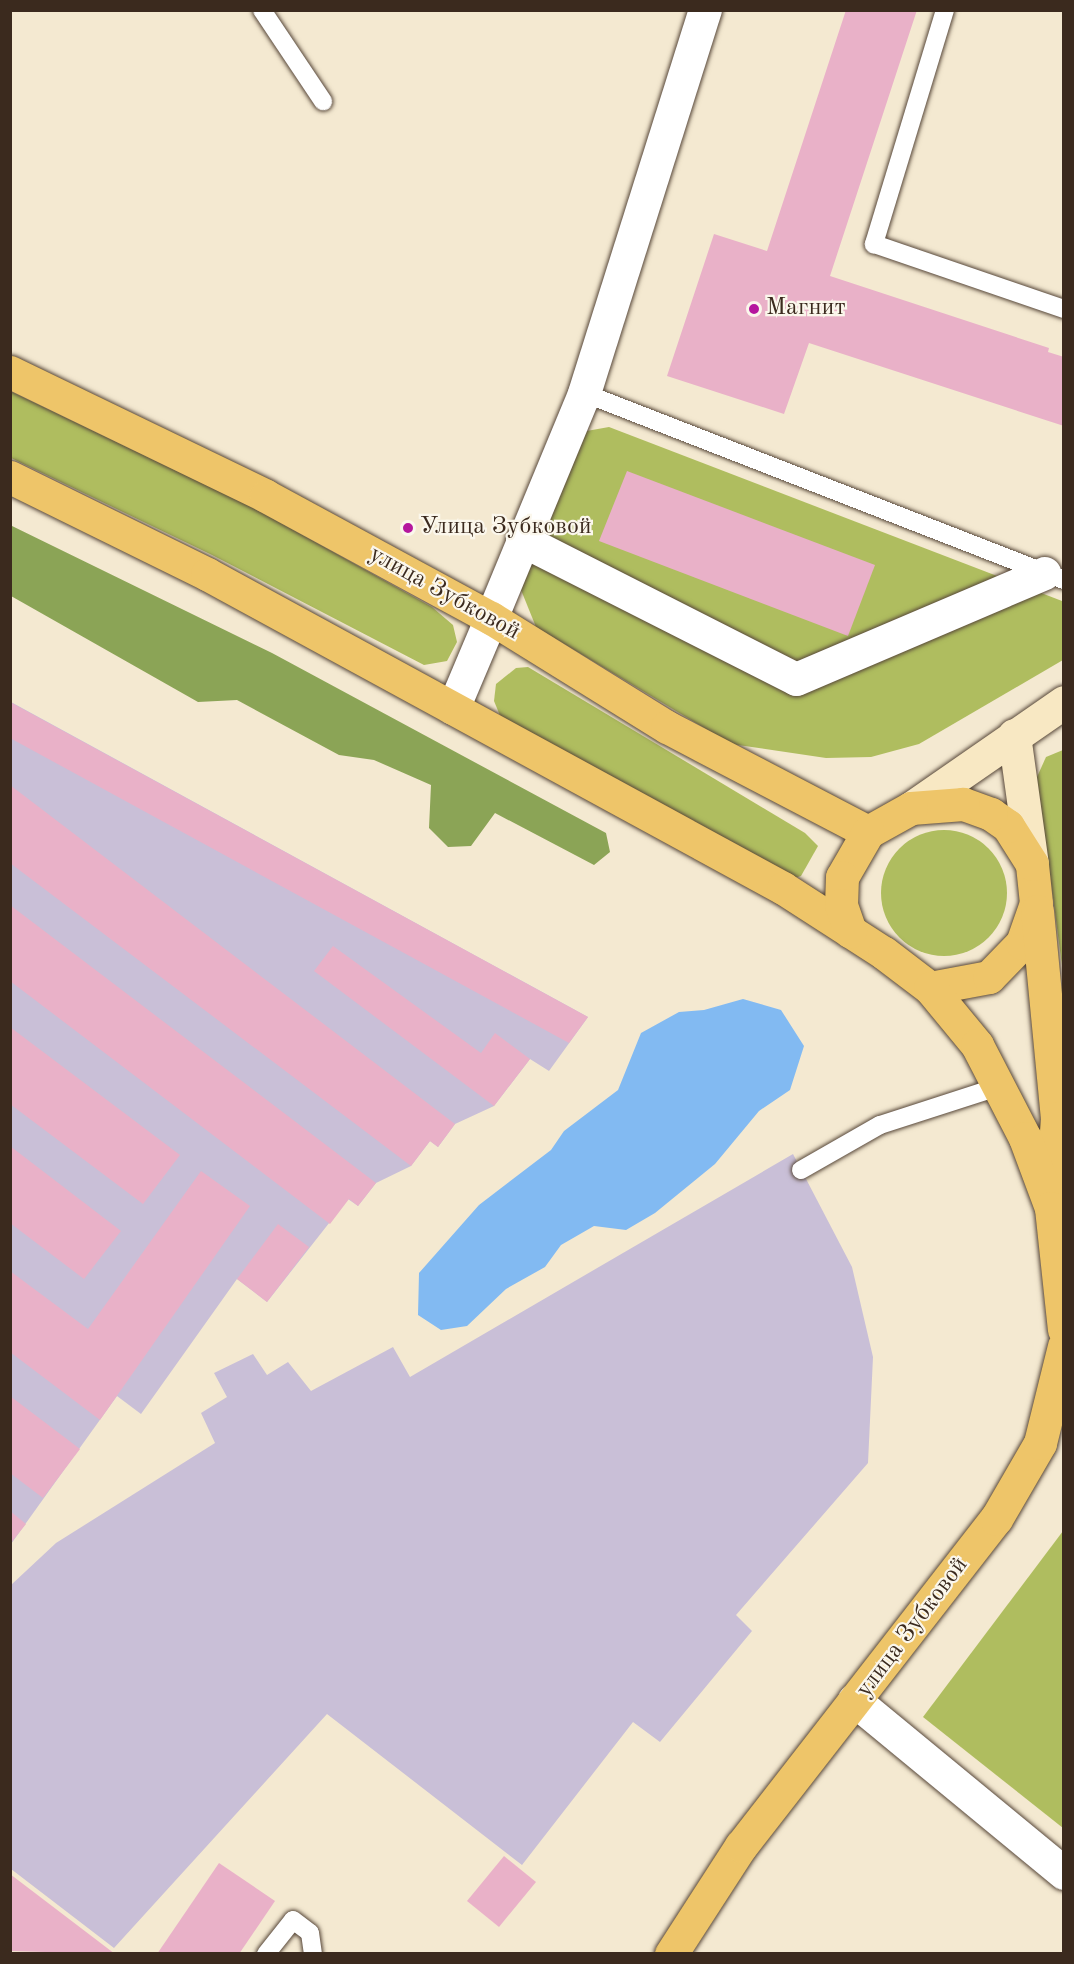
<!DOCTYPE html>
<html>
<head>
<meta charset="utf-8">
<style>
	body { margin:0 }
	#map { position:relative; width:1074px; height:1964px; overflow:hidden; background:#f4e9d1; font-family:"Old Standard TT",serif }
	div>[style] { position:absolute }
	[style*='--x'] { left:calc(var(--x)*1px); top:calc(var(--y)*1px); width:calc(var(--w)*1px); rotate:calc(var(--a)*1deg) }
	.industrial>* { inset:0; background:#c9bfd7 }
	.green>* { inset:0; background:#afbd5f }
	.round { border-radius:50% }
	.forest>* { inset:0; background:#8ba456 }
	.water>* { inset:0; background:#82baf2 }
	.building>* { inset:0; background:#e9b1c8 }
	.roads { filter:drop-shadow(0 0 2px #574739) drop-shadow(0 0 2px #574739) }
	.service>* { height:18px; margin:-9px; padding:0 9px; transform-origin:9px; border-radius:9px; background:#fff }
	.minor>* { height:33px; margin:-16.5px; padding:0 16.5px; transform-origin:16.5px; border-radius:16.5px; background:#fff }
	.tertiary>* { height:33px; margin:-16.5px; padding:0 16.5px; transform-origin:16.5px; border-radius:16.5px; background:#fff }
	.secondary>* { height:33px; margin:-16.5px; padding:0 16.5px; transform-origin:16.5px; border-radius:16.5px; background:#f8e8c3 }
	.primary>* { height:33px; margin:-16.5px; padding:0 16.5px; transform-origin:16.5px; border-radius:16.5px; background:#eec569 }
	.dots>* { width:16px; height:16px; translate:-50% -50%; box-sizing:border-box; border:3px solid #fbf7ec; border-radius:50% }
	span { translate:-50% -50%; white-space:nowrap; text-align:center; line-height:1.15; -webkit-text-stroke:4.5px #fbf7ec; paint-order:stroke }
	.poi-label { font-size:24px; color:#3b2a1e }
	.left { translate:0 -50%; text-align:left }
	.street-label { font-size:24px; color:#3b2a1e }
	.frame { position:absolute; inset:0; border:12px solid #3b2a1e; pointer-events:none }
</style>
</head>
<body>
<div id="map">
	<div class="industrial">
		<div style="clip-path:polygon(11px 702px,588px 1017px,549px 1071px,530px 1059px,494px 1106px,455px 1124px,438px 1147px,430px 1141px,411px 1166px,376px 1183px,358px 1206px,348px 1199px,267px 1302px,237px 1279px,141px 1414px,117px 1396px,11px 1544px)"></div>
		<div style="clip-path:polygon(793px 1154px,852px 1267px,873px 1357px,868px 1463px,736px 1615px,752px 1631px,660px 1742px,633px 1722px,522px 1865px,327px 1714px,114px 1948px,11px 1869px,11px 1585px,56px 1543px,215px 1443px,201px 1413px,227px 1397px,214px 1373px,253px 1354px,267px 1375px,288px 1362px,311px 1391px,393px 1347px,410px 1377px)"></div>
	</div>
	<div class="green">
		<div style="clip-path:polygon(10px 391px,252px 507px,432px 607px,453px 625px,457px 642px,447px 661px,424px 665px,212px 555px,11px 458px)"></div>
		<div style="clip-path:polygon(609px 427px,1062px 601px,1063px 660px,919px 744px,871px 757px,826px 758px,731px 744px,536px 627px,519px 585px,581px 432px)"></div>
		<div style="clip-path:polygon(528px 667px,805px 833px,818px 846px,801px 876px,791px 879px,501px 718px,494px 701px,496px 684px,516px 668px)"></div>
		<div style="clip-path:polygon(1063px 750px,1063px 973px,1037px 777px,1046px 757px)"></div>
		<div class="round" style="left:881px;top:830px;width:126px;height:126px"></div>
		<div style="clip-path:polygon(1063px 1531px,1063px 1828px,923px 1717px)"></div>
	</div>
	<div class="forest">
		<div style="clip-path:polygon(10px 525px,272px 653px,606px 833px,610px 852px,594px 865px,495px 813px,471px 846px,448px 847px,429px 828px,431px 785px,374px 760px,339px 755px,237px 700px,198px 702px,11px 596px)"></div>
	</div>
	<div class="water">
		<div style="clip-path:polygon(743px 999px,781px 1010px,804px 1046px,790px 1090px,759px 1111px,715px 1164px,655px 1213px,626px 1230px,594px 1226px,561px 1245px,545px 1267px,506px 1289px,467px 1326px,441px 1330px,418px 1315px,419px 1273px,479px 1205px,551px 1150px,564px 1131px,618px 1090px,641px 1033px,679px 1012px,704px 1010px)"></div>
	</div>
	<div class="building">
		<div style="clip-path:polygon(846px 10px,917px 10px,830px 276px,1049px 348px,1048px 352px,1064px 357px,1064px 426px,809px 343px,784px 414px,667px 376px,714px 234px,767px 251px)"></div>
		<div style="clip-path:polygon(627px 471px,875px 565px,848px 636px,599px 541px)"></div>
		<div style="clip-path:polygon(10px 702px,588px 1017px,569px 1043px,10px 738px)"></div>
		<div style="clip-path:polygon(10px 785px,455px 1124px,438px 1147px,430px 1141px,411px 1166px,10px 863px)"></div>
		<div style="clip-path:polygon(10px 905px,376px 1183px,358px 1206px,349px 1199px,330px 1224px,10px 981px)"></div>
		<div style="clip-path:polygon(333px 946px,481px 1053px,495px 1033px,530px 1059px,494px 1106px,314px 971px)"></div>
		<div style="clip-path:polygon(10px 1027px,180px 1155px,143px 1204px,10px 1104px)"></div>
		<div style="clip-path:polygon(10px 1146px,121px 1231px,84px 1279px,10px 1223px)"></div>
		<div style="clip-path:polygon(201px 1171px,250px 1206px,100px 1420px,10px 1352px,10px 1271px,88px 1329px)"></div>
		<div style="clip-path:polygon(278px 1224px,309px 1247px,267px 1302px,237px 1279px)"></div>
		<div style="clip-path:polygon(10px 1396px,80px 1449px,43px 1498px,10px 1473px)"></div>
		<div style="clip-path:polygon(10px 1511px,26px 1524px,10px 1544px)"></div>
		<div style="clip-path:polygon(504px 1856px,536px 1882px,499px 1927px,467px 1901px)"></div>
		<div style="clip-path:polygon(219px 1863px,275px 1901px,239px 1954px,157px 1954px)"></div>
		<div style="clip-path:polygon(10px 1874px,115px 1954px,10px 1951px)"></div>
	</div>
	<div class="roads">
		<div class="service">
			<div style="--x:262;--y:10;--w:110;--a:56.2"></div>
			<div style="--x:945;--y:10;--w:245;--a:106.9"></div>
			<div style="--x:874;--y:244;--w:201;--a:18.9"></div>
			<div style="--x:584;--y:393;--w:515;--a:21.29"></div>
			<div style="--x:801;--y:1170;--w:91;--a:-29.7"></div>
			<div style="--x:880;--y:1125;--w:124;--a:-17.9"></div>
			<div style="--x:266;--y:1954;--w:43;--a:-51.5"></div>
			<div style="--x:293;--y:1920;--w:21;--a:37"></div>
			<div style="--x:310;--y:1933;--w:21;--a:82"></div>
		</div>
		<div class="minor">
			<div style="--x:522;--y:540;--w:307;--a:26.9"></div>
			<div style="--x:796;--y:679;--w:270;--a:-23.1"></div>
			<div style="--x:491;--y:618;--w:243;--a:-67.5"></div>
			<div style="--x:584;--y:393;--w:402;--a:-72.5"></div>
			<div style="--x:854;--y:1700;--w:272;--a:39.5"></div>
		</div>
		<div class="tertiary">
			<div style="--x:453;--y:708;--w:98;--a:-67.1"></div>
		</div>
		<div class="secondary">
			<div style="--x:1014;--y:735;--w:130;--a:82.1"></div>
			<div style="--x:911;--y:808;--w:186;--a:-34.7"></div>
		</div>
		<div class="primary">
			<div style="--x:10;--y:372;--w:284;--a:25.8"></div>
			<div style="--x:266;--y:496;--w:256;--a:28.5"></div>
			<div style="--x:491;--y:618;--w:207;--a:31.8"></div>
			<div style="--x:667;--y:727;--w:227;--a:27.6"></div>
			<div style="--x:10;--y:477;--w:220;--a:26.2"></div>
			<div style="--x:207;--y:574;--w:656;--a:28.6"></div>
			<div style="--x:783;--y:888;--w:120;--a:32.8"></div>
			<div style="--x:884;--y:953;--w:58;--a:37.3"></div>
			<div style="--x:930;--y:988;--w:60;--a:-10.6"></div>
			<div style="--x:989;--y:977;--w:47;--a:-45.9"></div>
			<div style="--x:1022;--y:943;--w:42;--a:-70.7"></div>
			<div style="--x:1036;--y:903;--w:39;--a:-96"></div>
			<div style="--x:1032;--y:864;--w:45;--a:-122.3"></div>
			<div style="--x:1008;--y:826;--w:21;--a:-145"></div>
			<div style="--x:991;--y:814;--w:30;--a:-160"></div>
			<div style="--x:963;--y:804;--w:52;--a:175.6"></div>
			<div style="--x:911;--y:808;--w:49;--a:150.8"></div>
			<div style="--x:868;--y:832;--w:52;--a:120"></div>
			<div style="--x:842;--y:877;--w:28;--a:92"></div>
			<div style="--x:841;--y:905;--w:28;--a:71"></div>
			<div style="--x:1037;--y:911;--w:208;--a:84.5"></div>
			<div style="--x:1057;--y:1118;--w:79;--a:94.3"></div>
			<div style="--x:930;--y:988;--w:74;--a:50.5"></div>
			<div style="--x:977;--y:1045;--w:105;--a:62.7"></div>
			<div style="--x:1025;--y:1138;--w:75;--a:69.6"></div>
			<div style="--x:1051;--y:1208;--w:122;--a:83.9"></div>
			<div style="--x:671;--y:1954;--w:129;--a:-57.1"></div>
			<div style="--x:741;--y:1846;--w:415;--a:-52.1"></div>
			<div style="--x:996;--y:1519;--w:88;--a:-59.9"></div>
			<div style="--x:1040;--y:1443;--w:100;--a:-76.1"></div>
		</div>
	</div>
	<div class="dots">
		<div style="left:754px;top:309px;background:#b5179e"></div>
		<div style="left:408px;top:528px;background:#b5179e"></div>
	</div>
	<div class="poi-label">
		<span class="left" style="left:766px;top:309px">Магнит</span>
		<span class="left" style="left:420px;top:528px">Улица Зубковой</span>
	</div>
	<div class="street-label">
		<span style="left:444px;top:594px;rotate:29deg">улица Зубковой</span>
		<span style="left:913px;top:1628px;rotate:-53deg">улица Зубковой</span>
	</div>
	<div class="frame"></div>
</div>
</body>
</html>
